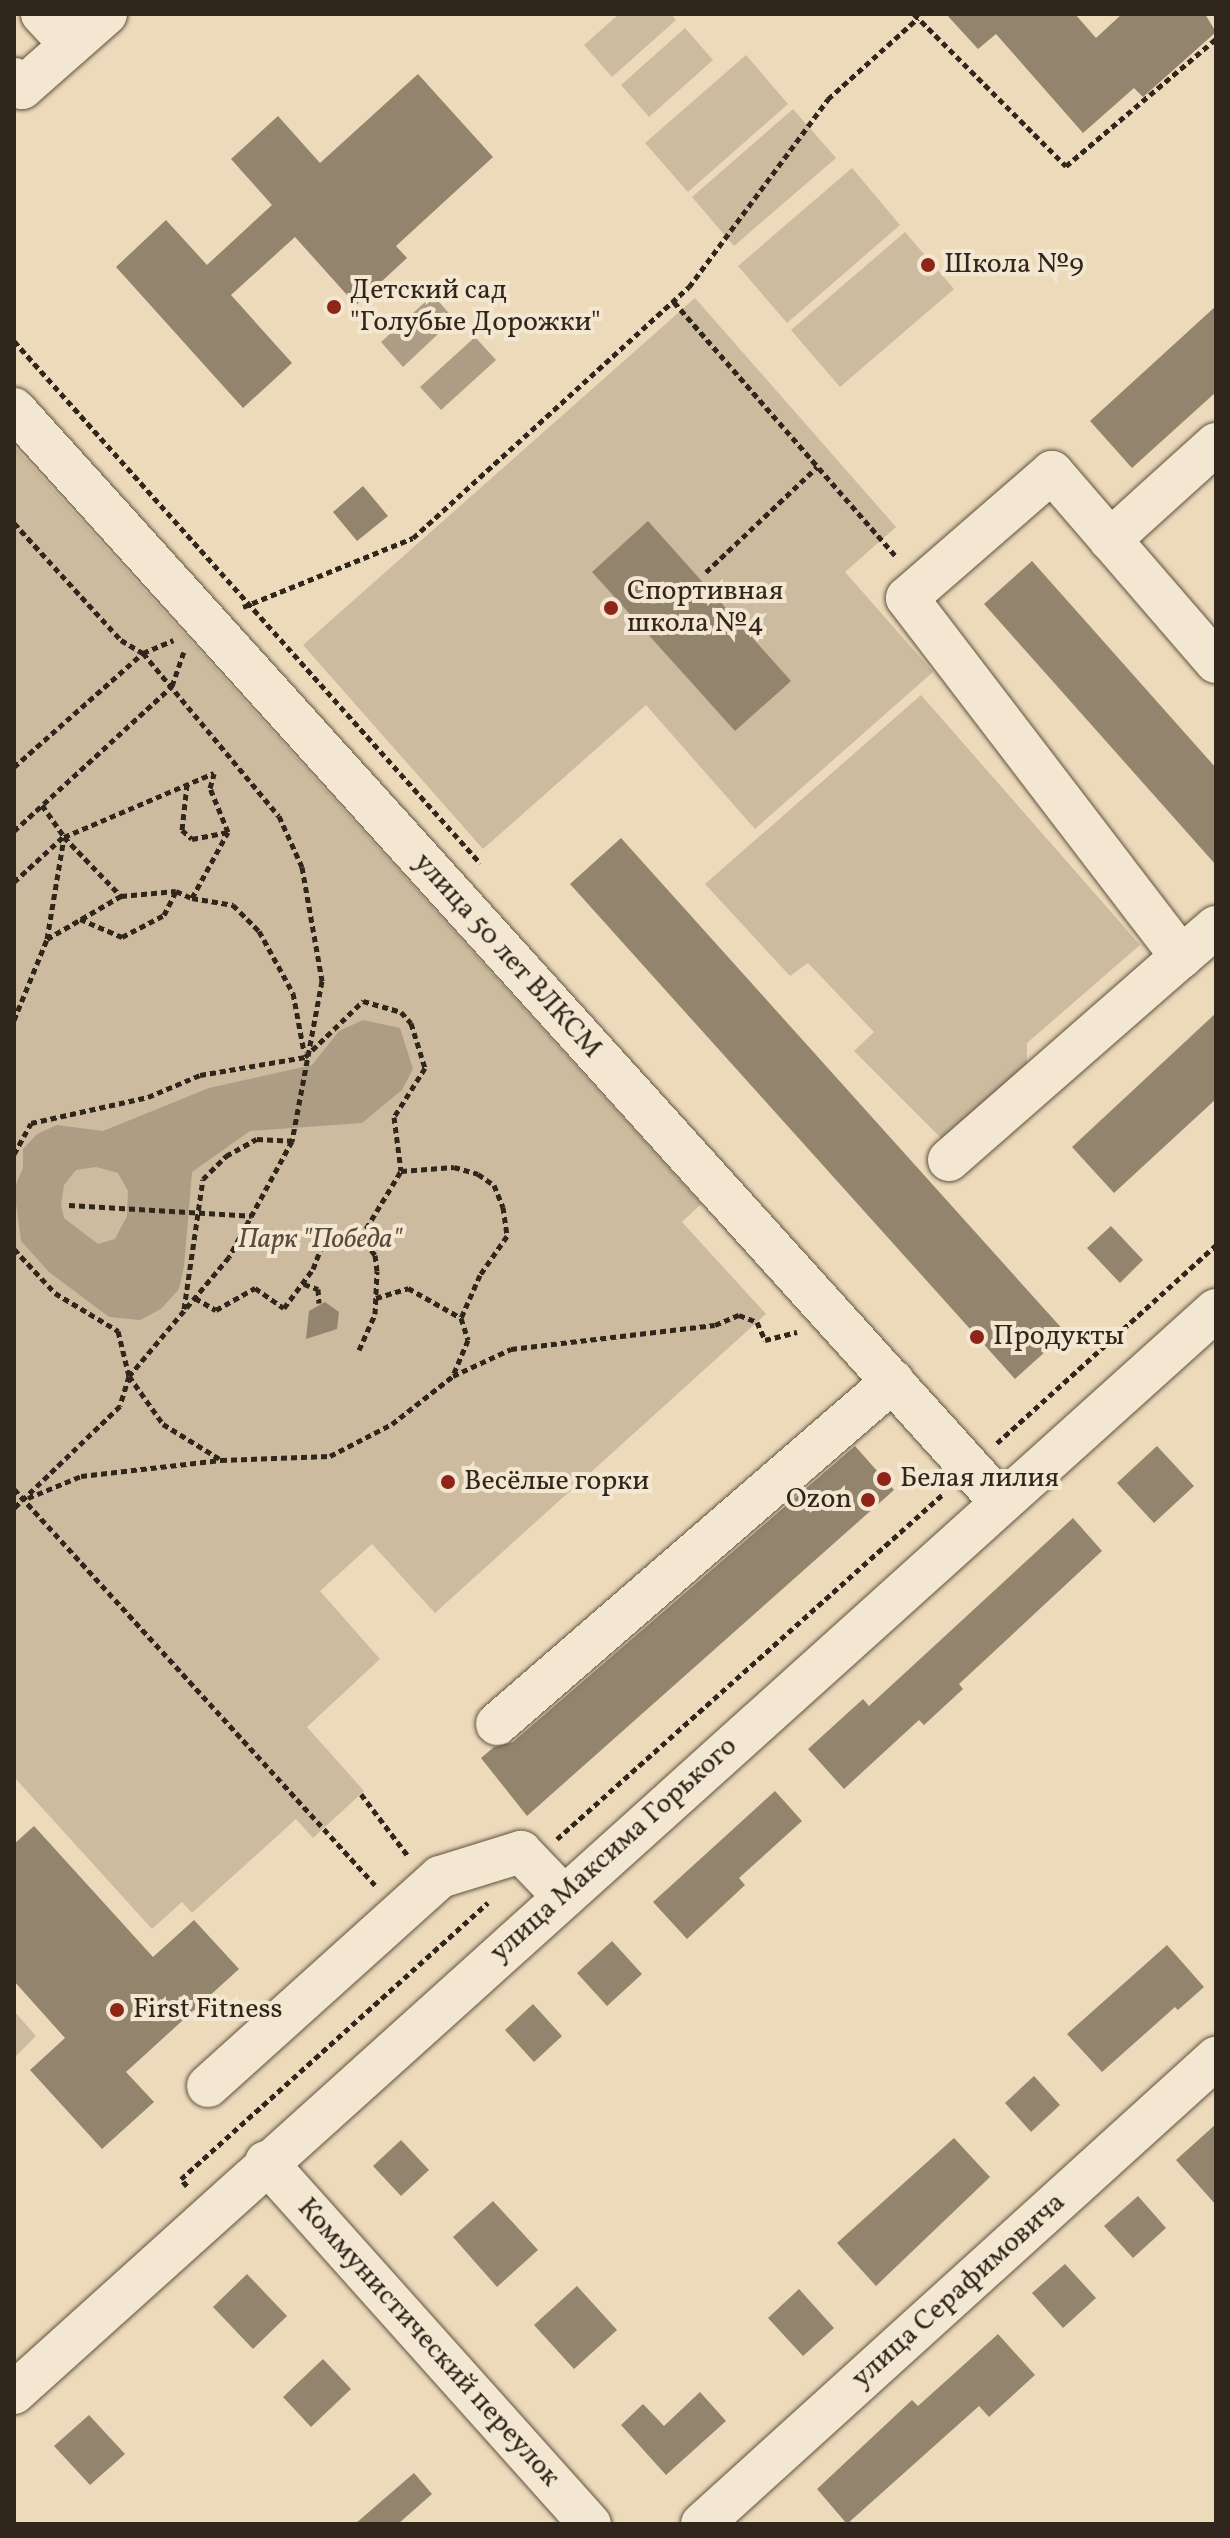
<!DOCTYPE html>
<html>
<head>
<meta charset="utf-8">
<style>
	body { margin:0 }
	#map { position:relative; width:1230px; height:2538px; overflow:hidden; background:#eddaba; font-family:Vollkorn,serif }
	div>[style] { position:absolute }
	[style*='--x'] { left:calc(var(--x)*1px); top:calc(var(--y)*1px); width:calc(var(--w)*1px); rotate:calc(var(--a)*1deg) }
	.green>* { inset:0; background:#cdbb9f }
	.water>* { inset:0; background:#ad9d84 }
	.building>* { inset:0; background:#93846e }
	.path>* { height:5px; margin-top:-2.5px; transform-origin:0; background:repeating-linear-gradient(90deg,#31261b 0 6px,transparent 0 10px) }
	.roads { filter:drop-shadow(0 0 2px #605343) drop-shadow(0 0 2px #605343) }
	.minor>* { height:42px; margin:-21px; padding:0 21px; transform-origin:21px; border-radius:21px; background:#f3e7d2 }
	.dots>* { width:22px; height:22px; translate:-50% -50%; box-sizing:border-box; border:4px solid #f3e7d2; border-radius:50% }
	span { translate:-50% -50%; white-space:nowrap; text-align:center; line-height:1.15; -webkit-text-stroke:8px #f3e7d2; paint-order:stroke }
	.poi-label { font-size:28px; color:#31261b }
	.left { translate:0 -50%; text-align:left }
	.right { translate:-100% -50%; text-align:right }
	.street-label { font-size:28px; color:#31261b }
	.park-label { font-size:28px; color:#584b3c; font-style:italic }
	.frame { position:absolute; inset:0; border:16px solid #31261b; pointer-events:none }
</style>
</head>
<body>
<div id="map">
	<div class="green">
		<div style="clip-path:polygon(619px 14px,671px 14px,676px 20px,612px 77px,584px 45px)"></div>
		<div style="clip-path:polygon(685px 28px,713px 60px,649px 117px,621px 85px)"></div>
		<div style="clip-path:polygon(746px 55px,788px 104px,688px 192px,645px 143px)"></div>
		<div style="clip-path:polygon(793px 109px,836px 158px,734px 246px,692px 197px)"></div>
		<div style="clip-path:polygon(852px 168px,900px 225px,787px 323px,738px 266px)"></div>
		<div style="clip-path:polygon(905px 232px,954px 289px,840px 387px,791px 330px)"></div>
		<div style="clip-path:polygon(695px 298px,896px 527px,845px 572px,933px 672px,755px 829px,646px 705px,483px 849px,303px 645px)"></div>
		<div style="clip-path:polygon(14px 446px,701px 1204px,682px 1222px,766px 1314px,435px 1613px,372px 1544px,320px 1591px,380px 1659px,307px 1727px,364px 1791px,313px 1838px,296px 1819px,192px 1913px,182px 1902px,152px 1929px,14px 1777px)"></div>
		<div style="clip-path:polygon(921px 695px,1140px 945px,1027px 1043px,1027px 1077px,949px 1146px,854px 1051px,874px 1032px,808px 963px,790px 976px,705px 884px)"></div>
		<div style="clip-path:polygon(14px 2011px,36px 2036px,14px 2058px)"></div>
	</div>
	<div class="water">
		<div style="clip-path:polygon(433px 295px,454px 319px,403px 367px,381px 342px)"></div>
		<div style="clip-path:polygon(475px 337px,496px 360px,441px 410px,420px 387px)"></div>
		<div style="clip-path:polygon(evenodd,363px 1020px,400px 1028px,413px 1069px,402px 1090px,362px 1123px,250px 1131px,192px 1172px,184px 1267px,179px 1289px,161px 1309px,140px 1320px,109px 1317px,49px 1272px,21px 1241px,14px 1189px,23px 1168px,23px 1149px,37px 1134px,57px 1125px,103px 1131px,209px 1088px,312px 1065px,339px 1031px,363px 1020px,96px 1167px,118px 1173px,128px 1191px,127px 1216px,115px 1239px,98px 1244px,64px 1218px,61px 1205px,64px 1185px,76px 1170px,96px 1167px)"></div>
	</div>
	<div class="building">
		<div style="clip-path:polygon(946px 14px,1075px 14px,1096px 38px,1122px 14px,1205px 14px,1216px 32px,1143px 97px,1134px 88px,1083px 133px,996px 34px,978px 49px)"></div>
		<div style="clip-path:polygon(418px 74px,493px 157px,396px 246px,407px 258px,356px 305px,295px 237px,231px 295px,292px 363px,243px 408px,116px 267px,166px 220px,207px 265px,272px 205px,231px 159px,278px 116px,320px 163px)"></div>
		<div style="clip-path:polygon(1216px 306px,1216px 392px,1132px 468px,1090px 421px)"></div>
		<div style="clip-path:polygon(363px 486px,388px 516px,357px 541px,333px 512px)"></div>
		<div style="clip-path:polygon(648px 521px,791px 681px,735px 731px,592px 572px)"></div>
		<div style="clip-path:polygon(1032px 561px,1216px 768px,1216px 865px,984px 604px)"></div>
		<div style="clip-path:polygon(621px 838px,1066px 1333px,1015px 1379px,570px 884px)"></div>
		<div style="clip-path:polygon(1216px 1013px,1216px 1099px,1114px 1193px,1072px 1147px)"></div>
		<div style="clip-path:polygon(1111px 1226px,1143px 1260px,1120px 1283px,1087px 1248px)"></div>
		<div style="clip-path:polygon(325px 1302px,339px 1312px,337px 1329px,306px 1339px,309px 1311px)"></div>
		<div style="clip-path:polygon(855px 1446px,894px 1490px,527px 1816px,481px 1758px,494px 1747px,513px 1742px)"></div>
		<div style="clip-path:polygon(1157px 1446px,1194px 1486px,1154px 1523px,1117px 1483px)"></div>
		<div style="clip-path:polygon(1073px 1518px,1102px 1551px,959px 1684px,963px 1689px,924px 1725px,919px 1720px,844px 1789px,808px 1749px,863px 1699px,869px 1706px)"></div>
		<div style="clip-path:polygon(775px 1791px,802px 1821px,739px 1878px,745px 1885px,687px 1939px,653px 1902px)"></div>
		<div style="clip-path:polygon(34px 1826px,153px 1957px,194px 1920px,239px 1969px,126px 2072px,154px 2102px,102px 2149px,30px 2070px,65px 2038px,14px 1981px,14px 1844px)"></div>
		<div style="clip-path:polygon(612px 1941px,642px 1974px,607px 2006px,577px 1973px)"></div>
		<div style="clip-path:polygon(1167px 1945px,1204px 1987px,1178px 2010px,1175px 2007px,1102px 2072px,1067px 2034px)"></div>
		<div style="clip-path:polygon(533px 2004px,562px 2036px,534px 2062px,505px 2030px)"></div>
		<div style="clip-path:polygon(1034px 2076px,1060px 2105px,1031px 2132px,1005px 2103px)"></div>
		<div style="clip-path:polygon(1216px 2124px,1216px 2205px,1176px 2160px)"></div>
		<div style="clip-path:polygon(954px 2138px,990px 2177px,876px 2286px,837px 2243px)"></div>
		<div style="clip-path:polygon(401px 2140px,429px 2170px,401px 2196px,373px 2166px)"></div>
		<div style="clip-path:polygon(1138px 2196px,1166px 2228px,1133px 2258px,1104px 2226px)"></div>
		<div style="clip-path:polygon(493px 2201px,538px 2250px,497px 2287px,453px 2237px)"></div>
		<div style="clip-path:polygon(1065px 2264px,1096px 2298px,1063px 2328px,1032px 2293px)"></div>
		<div style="clip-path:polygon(247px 2274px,287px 2316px,253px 2349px,213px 2307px)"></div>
		<div style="clip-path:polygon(577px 2286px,617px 2330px,574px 2369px,534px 2325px)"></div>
		<div style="clip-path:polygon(799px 2289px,834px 2328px,803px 2356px,768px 2318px)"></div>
		<div style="clip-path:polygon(998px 2334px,1035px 2375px,989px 2417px,979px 2406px,847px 2524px,817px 2489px,912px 2400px,918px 2406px)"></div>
		<div style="clip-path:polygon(323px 2359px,351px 2389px,311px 2427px,283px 2397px)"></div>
		<div style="clip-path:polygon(700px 2392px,726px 2421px,666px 2475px,621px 2425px,643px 2404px,664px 2426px)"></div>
		<div style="clip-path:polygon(89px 2415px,125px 2454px,90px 2485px,54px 2446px)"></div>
		<div style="clip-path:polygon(414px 2473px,432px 2494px,398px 2524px,355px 2524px)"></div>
	</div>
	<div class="path">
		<div style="--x:914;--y:14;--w:215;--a:45"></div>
		<div style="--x:1066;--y:166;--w:197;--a:-40.3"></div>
		<div style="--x:674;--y:302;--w:340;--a:48.9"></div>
		<div style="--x:14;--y:341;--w:700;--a:48.24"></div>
		<div style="--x:14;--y:523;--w:159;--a:47.6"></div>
		<div style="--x:121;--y:640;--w:26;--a:31"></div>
		<div style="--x:143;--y:653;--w:212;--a:50.2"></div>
		<div style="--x:279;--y:816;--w:56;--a:65.7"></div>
		<div style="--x:302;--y:867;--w:116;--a:80"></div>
		<div style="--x:322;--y:981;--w:163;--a:100.6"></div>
		<div style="--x:292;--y:1141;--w:132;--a:118.5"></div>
		<div style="--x:229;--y:1257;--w:155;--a:130"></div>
		<div style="--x:129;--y:1376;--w:31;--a:107"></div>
		<div style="--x:120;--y:1406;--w:147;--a:136.1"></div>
		<div style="--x:706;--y:572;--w:153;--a:-43.4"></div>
		<div style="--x:243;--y:607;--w:183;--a:-22.1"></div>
		<div style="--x:413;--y:538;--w:373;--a:-42.3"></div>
		<div style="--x:689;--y:287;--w:234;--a:-53.5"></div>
		<div style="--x:828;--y:99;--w:121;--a:-42"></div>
		<div style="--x:14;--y:767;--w:172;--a:-41.5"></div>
		<div style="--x:143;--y:653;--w:33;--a:-23"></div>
		<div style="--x:187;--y:784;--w:46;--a:96.2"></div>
		<div style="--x:182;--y:830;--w:13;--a:42"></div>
		<div style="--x:192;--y:839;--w:37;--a:-11"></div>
		<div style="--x:42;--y:805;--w:39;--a:55"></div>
		<div style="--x:64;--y:837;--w:82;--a:46"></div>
		<div style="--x:14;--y:831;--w:214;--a:-42.5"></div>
		<div style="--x:172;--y:686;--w:36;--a:-71"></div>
		<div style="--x:14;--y:882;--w:67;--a:-42.6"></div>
		<div style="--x:192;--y:898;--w:42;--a:9.7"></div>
		<div style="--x:233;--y:905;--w:37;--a:45"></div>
		<div style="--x:259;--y:931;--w:71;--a:61.3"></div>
		<div style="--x:293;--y:993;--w:60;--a:79.4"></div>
		<div style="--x:80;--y:919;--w:46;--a:23.2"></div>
		<div style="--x:122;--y:937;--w:47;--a:-27.6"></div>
		<div style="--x:164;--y:915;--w:27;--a:-63"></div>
		<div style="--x:47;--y:939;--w:86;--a:-30.2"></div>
		<div style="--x:121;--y:896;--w:55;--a:-5.2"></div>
		<div style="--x:176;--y:891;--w:17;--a:24"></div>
		<div style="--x:192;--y:898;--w:75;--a:-61.4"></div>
		<div style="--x:228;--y:832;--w:48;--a:-112.2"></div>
		<div style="--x:210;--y:788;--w:15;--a:-74"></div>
		<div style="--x:14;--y:1020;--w:87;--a:-67.8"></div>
		<div style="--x:47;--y:939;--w:103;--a:-80.5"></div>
		<div style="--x:64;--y:837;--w:163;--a:-23.1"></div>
		<div style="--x:14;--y:1154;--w:35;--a:-61"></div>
		<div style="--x:31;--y:1123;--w:120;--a:-12.5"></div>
		<div style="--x:148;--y:1097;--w:56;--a:-22.9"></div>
		<div style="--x:200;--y:1075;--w:107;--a:-9.7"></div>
		<div style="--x:305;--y:1057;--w:81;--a:-44"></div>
		<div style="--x:363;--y:1001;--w:40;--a:16"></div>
		<div style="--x:401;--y:1012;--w:15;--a:48"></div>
		<div style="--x:411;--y:1023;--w:47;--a:72.7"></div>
		<div style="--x:425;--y:1068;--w:58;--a:122.3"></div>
		<div style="--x:394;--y:1117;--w:54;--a:82.6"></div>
		<div style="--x:401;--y:1171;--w:53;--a:-4.3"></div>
		<div style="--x:454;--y:1167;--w:25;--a:16"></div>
		<div style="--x:478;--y:1174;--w:19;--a:35"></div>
		<div style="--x:494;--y:1185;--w:24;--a:68"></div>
		<div style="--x:503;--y:1207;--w:29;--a:82"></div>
		<div style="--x:507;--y:1236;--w:47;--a:124.7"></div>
		<div style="--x:480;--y:1275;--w:47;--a:113.8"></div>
		<div style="--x:461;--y:1318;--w:23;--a:72"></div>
		<div style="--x:468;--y:1340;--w:39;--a:113"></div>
		<div style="--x:69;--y:1205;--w:183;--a:3.4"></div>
		<div style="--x:14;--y:1249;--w:60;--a:47"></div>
		<div style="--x:55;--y:1293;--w:74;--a:31.1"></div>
		<div style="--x:118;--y:1331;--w:46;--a:76.3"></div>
		<div style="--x:129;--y:1376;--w:59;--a:54.7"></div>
		<div style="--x:163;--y:1424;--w:67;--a:31.6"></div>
		<div style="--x:304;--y:1284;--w:15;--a:20"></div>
		<div style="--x:318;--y:1289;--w:14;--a:86"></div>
		<div style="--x:195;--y:1298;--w:24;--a:30"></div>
		<div style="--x:216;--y:1310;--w:45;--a:-29.4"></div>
		<div style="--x:255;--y:1288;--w:35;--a:35"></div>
		<div style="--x:284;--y:1308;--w:49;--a:-53.4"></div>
		<div style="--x:313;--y:1269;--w:28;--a:-69"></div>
		<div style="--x:323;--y:1243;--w:17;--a:-31"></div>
		<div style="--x:338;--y:1234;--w:23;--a:7"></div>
		<div style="--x:376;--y:1298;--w:34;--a:-17"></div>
		<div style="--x:408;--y:1288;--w:61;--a:29.5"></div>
		<div style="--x:184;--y:1309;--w:131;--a:-81.7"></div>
		<div style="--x:203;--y:1179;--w:33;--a:-45"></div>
		<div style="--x:226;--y:1156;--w:35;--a:-29"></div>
		<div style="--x:257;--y:1139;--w:35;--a:3"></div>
		<div style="--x:359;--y:1350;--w:39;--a:-66"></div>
		<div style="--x:375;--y:1314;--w:43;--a:-87.3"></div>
		<div style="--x:377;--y:1271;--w:16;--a:-97"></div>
		<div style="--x:375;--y:1255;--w:23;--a:-128"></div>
		<div style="--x:361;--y:1237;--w:77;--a:-58.8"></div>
		<div style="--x:997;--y:1443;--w:295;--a:-42.1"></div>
		<div style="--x:14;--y:1489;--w:536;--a:47.65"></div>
		<div style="--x:28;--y:1498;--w:57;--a:-22.5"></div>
		<div style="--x:81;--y:1476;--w:141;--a:-6.5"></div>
		<div style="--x:221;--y:1460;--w:109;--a:-2.1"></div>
		<div style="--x:330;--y:1456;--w:70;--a:-27.3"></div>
		<div style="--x:392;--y:1424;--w:78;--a:-38.2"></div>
		<div style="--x:453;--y:1376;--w:64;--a:-25"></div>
		<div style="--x:511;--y:1349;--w:205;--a:-6.7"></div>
		<div style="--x:715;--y:1325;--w:26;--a:-23"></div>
		<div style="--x:739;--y:1315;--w:19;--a:21"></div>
		<div style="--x:757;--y:1322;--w:20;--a:66"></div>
		<div style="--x:765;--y:1340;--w:33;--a:-14"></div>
		<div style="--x:361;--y:1794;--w:78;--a:52.8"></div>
		<div style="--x:557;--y:1839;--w:518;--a:-41.79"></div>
		<div style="--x:187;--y:2186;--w:9;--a:-131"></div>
		<div style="--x:181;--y:2179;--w:413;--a:-42"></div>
	</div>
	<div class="roads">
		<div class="minor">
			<div style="--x:42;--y:14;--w:42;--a:46.9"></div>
			<div style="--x:14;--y:79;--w:12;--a:48"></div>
			<div style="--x:22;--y:88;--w:112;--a:-41.4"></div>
			<div style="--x:14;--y:409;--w:1473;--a:47.92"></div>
			<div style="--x:1110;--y:540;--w:143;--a:-42.2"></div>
			<div style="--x:1216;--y:662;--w:251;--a:-130.8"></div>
			<div style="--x:1052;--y:472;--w:192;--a:139"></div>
			<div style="--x:907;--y:598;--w:452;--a:52.6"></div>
			<div style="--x:1181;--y:957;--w:46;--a:-40.6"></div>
			<div style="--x:949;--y:1160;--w:308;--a:-41.2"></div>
			<div style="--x:497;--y:1724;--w:524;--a:-40.9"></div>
			<div style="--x:208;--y:2086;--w:312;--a:-42"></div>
			<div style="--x:440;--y:1877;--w:85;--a:-17.2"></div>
			<div style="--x:521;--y:1852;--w:61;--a:46.3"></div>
			<div style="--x:266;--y:2162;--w:486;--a:48.2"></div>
			<div style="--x:14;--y:2393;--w:1618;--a:-42.02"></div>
			<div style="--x:702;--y:2524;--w:694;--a:-42.2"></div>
		</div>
	</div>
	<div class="dots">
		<div style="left:928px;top:265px;background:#8f2418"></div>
		<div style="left:334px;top:307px;background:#8f2418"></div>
		<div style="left:611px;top:608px;background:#8f2418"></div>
		<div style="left:977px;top:1337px;background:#8f2418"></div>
		<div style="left:884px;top:1479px;background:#8f2418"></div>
		<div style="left:448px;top:1482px;background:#8f2418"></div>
		<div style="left:868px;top:1500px;background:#8f2418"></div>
		<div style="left:117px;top:2010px;background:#8f2418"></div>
	</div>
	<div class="poi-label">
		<span class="left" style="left:944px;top:265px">Школа №9</span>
		<span class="left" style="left:350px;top:307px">Детский сад<br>"Голубые Дорожки"</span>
		<span class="left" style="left:627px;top:608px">Спортивная<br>школа №4</span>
		<span class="left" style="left:993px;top:1337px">Продукты</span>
		<span class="left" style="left:900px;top:1479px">Белая лилия</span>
		<span class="left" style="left:464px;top:1482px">Весёлые горки</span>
		<span class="right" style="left:852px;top:1500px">Ozon</span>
		<span class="left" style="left:133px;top:2010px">First Fitness</span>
	</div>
	<div class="street-label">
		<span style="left:507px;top:956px;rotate:48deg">улица 50 лет ВЛКСМ</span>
		<span style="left:614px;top:1850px;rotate:-42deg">улица Максима Горького</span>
		<span style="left:959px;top:2291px;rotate:-42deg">улица Серафимовича</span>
		<span style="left:428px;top:2343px;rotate:48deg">Коммунистический переулок</span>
	</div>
	<div class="park-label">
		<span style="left:320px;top:1240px">Парк "Победа"</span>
	</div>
	<div class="frame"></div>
</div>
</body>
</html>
